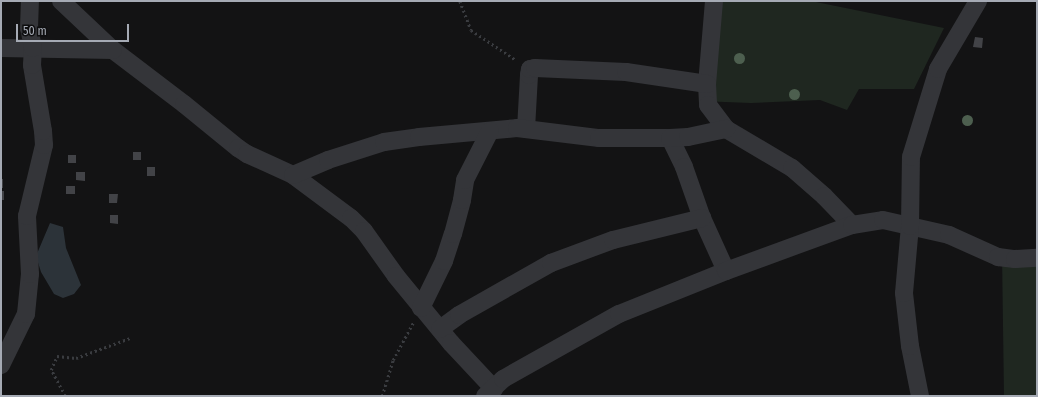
<!DOCTYPE html>
<html>
<head>
<meta charset="utf-8">
<style>
	body { margin:0 }
	#map { position:relative; width:1038px; height:397px; overflow:hidden; background:#131314; font-family:"Fira Sans Condensed",sans-serif }
	div>[style] { position:absolute }
	[style*='--x'] { left:calc(var(--x)*1px); top:calc(var(--y)*1px); width:calc(var(--w)*1px); rotate:calc(var(--a)*1deg) }
	.green>* { inset:0; background:#1f2720 }
	.water>* { inset:0; background:#2c3339 }
	.building>* { inset:0; background:#424347 }
	.path>* { height:2.5px; margin-top:-1.25px; transform-origin:0; background:repeating-linear-gradient(90deg,#3a3c40 0 2px,transparent 0 5px) }
	.street>* { height:18px; margin:-9px; padding:0 9px; transform-origin:9px; border-radius:9px; background:#343539 }
	.trees>* { width:11px; height:11px; margin:-5.5px; border-radius:50%; background:#4d5f4f }
	span { translate:-50% -50%; white-space:nowrap; text-align:center; line-height:1.15; -webkit-text-stroke:3px #0e0e0f; paint-order:stroke }
	.frame { position:absolute; inset:0; border:2px solid #a5aab4; pointer-events:none }
	.scale { position:absolute; left:16px; top:24px; width:113px; height:18px; box-sizing:border-box; border:2px solid #a5aab4; border-top:0; padding-left:5px; font-size:12px; line-height:14px; white-space:nowrap; color:#a5aab4; -webkit-text-stroke:3px #0e0e0f; paint-order:stroke }
</style>
</head>
<body>
<div id="map">
	<div class="green">
		<div style="clip-path:polygon(708px 1px,811px 1px,944px 28px,914px 89px,859px 89px,847px 110px,820px 100px,751px 103px,699px 101px)"></div>
		<div style="clip-path:polygon(1002px 254px,1037px 256px,1037px 396px,1004px 396px)"></div>
	</div>
	<div class="water">
		<div style="clip-path:polygon(50px 223px,63px 227px,66px 248px,81px 285px,74px 294px,63px 298px,54px 294px,41px 272px,36px 256px)"></div>
	</div>
	<div class="building">
		<div style="clip-path:polygon(975px 37px,983px 38px,982px 48px,973px 47px)"></div>
		<div style="clip-path:polygon(133px 152px,141px 152px,141px 160px,133px 160px)"></div>
		<div style="clip-path:polygon(68px 155px,76px 155px,76px 163px,68px 163px)"></div>
		<div style="clip-path:polygon(147px 167px,155px 167px,155px 176px,147px 176px)"></div>
		<div style="clip-path:polygon(76px 172px,85px 172px,85px 181px,76px 180px)"></div>
		<div style="clip-path:polygon(1px 179px,3px 179px,3px 188px,1px 188px)"></div>
		<div style="clip-path:polygon(66px 186px,75px 186px,75px 194px,66px 194px)"></div>
		<div style="clip-path:polygon(1px 191px,4px 191px,4px 200px,1px 200px)"></div>
		<div style="clip-path:polygon(109px 194px,118px 194px,117px 203px,109px 203px)"></div>
		<div style="clip-path:polygon(110px 215px,118px 215px,118px 224px,110px 223px)"></div>
	</div>
	<div class="path">
		<div style="--x:460;--y:1;--w:31;--a:69"></div>
		<div style="--x:471;--y:30;--w:54;--a:33.7"></div>
		<div style="--x:65;--y:396;--w:30;--a:-118"></div>
		<div style="--x:51;--y:370;--w:15;--a:-67"></div>
		<div style="--x:57;--y:356;--w:19;--a:6"></div>
		<div style="--x:76;--y:358;--w:58;--a:-20.3"></div>
		<div style="--x:382;--y:396;--w:38;--a:-73"></div>
		<div style="--x:393;--y:360;--w:44;--a:-61.7"></div>
	</div>
	<div class="street">
		<div style="--x:61;--y:1;--w:71;--a:43.3"></div>
		<div style="--x:113;--y:50;--w:89;--a:37.3"></div>
		<div style="--x:184;--y:104;--w:70;--a:39.2"></div>
		<div style="--x:238;--y:148;--w:11;--a:34"></div>
		<div style="--x:247;--y:154;--w:51;--a:24.5"></div>
		<div style="--x:293;--y:175;--w:72;--a:36.6"></div>
		<div style="--x:351;--y:218;--w:18;--a:45"></div>
		<div style="--x:364;--y:231;--w:55;--a:54.6"></div>
		<div style="--x:396;--y:276;--w:87;--a:50.6"></div>
		<div style="--x:451;--y:343;--w:63;--a:46.9"></div>
		<div style="--x:714;--y:1;--w:83;--a:94.8"></div>
		<div style="--x:707;--y:84;--w:21;--a:87"></div>
		<div style="--x:708;--y:105;--w:30;--a:53"></div>
		<div style="--x:726;--y:129;--w:77;--a:30.6"></div>
		<div style="--x:792;--y:168;--w:43;--a:41.2"></div>
		<div style="--x:824;--y:196;--w:40;--a:46"></div>
		<div style="--x:1;--y:48;--w:112;--a:1"></div>
		<div style="--x:526;--y:129;--w:54;--a:-86.8"></div>
		<div style="--x:529;--y:75;--w:6;--a:-81"></div>
		<div style="--x:530;--y:69;--w:5;--a:-11"></div>
		<div style="--x:535;--y:68;--w:91;--a:2.5"></div>
		<div style="--x:626;--y:72;--w:82;--a:8.4"></div>
		<div style="--x:670;--y:138;--w:32;--a:64"></div>
		<div style="--x:684;--y:167;--w:54;--a:70.6"></div>
		<div style="--x:702;--y:218;--w:58;--a:65.6"></div>
		<div style="--x:293;--y:175;--w:38;--a:-23"></div>
		<div style="--x:328;--y:160;--w:59;--a:-17.8"></div>
		<div style="--x:384;--y:142;--w:35;--a:-8"></div>
		<div style="--x:419;--y:137;--w:98;--a:-5.2"></div>
		<div style="--x:517;--y:128;--w:83;--a:7"></div>
		<div style="--x:599;--y:138;--w:71;--a:0"></div>
		<div style="--x:670;--y:138;--w:18;--a:-3"></div>
		<div style="--x:688;--y:137;--w:39;--a:-12"></div>
		<div style="--x:421;--y:308;--w:52;--a:-63.9"></div>
		<div style="--x:444;--y:261;--w:28;--a:-72"></div>
		<div style="--x:453;--y:234;--w:35;--a:-75"></div>
		<div style="--x:462;--y:200;--w:20;--a:-81"></div>
		<div style="--x:465;--y:180;--w:55;--a:-63"></div>
		<div style="--x:440;--y:329;--w:24;--a:-36"></div>
		<div style="--x:459;--y:315;--w:106;--a:-29.5"></div>
		<div style="--x:551;--y:263;--w:66;--a:-20.4"></div>
		<div style="--x:613;--y:240;--w:92;--a:-13.9"></div>
		<div style="--x:1;--y:365;--w:57;--a:-63.9"></div>
		<div style="--x:26;--y:314;--w:40;--a:-84.3"></div>
		<div style="--x:30;--y:274;--w:58;--a:-93"></div>
		<div style="--x:27;--y:216;--w:73;--a:-76.5"></div>
		<div style="--x:44;--y:145;--w:14;--a:-94"></div>
		<div style="--x:43;--y:131;--w:67;--a:-99.5"></div>
		<div style="--x:32;--y:65;--w:17;--a:-87"></div>
		<div style="--x:33;--y:48;--w:20;--a:-101"></div>
		<div style="--x:29;--y:28;--w:27;--a:-88"></div>
		<div style="--x:485;--y:396;--w:25;--a:-43"></div>
		<div style="--x:503;--y:379;--w:133;--a:-29.3"></div>
		<div style="--x:619;--y:314;--w:115;--a:-21.9"></div>
		<div style="--x:726;--y:271;--w:134;--a:-20.1"></div>
		<div style="--x:852;--y:225;--w:31;--a:-9"></div>
		<div style="--x:883;--y:220;--w:68;--a:12.8"></div>
		<div style="--x:949;--y:235;--w:54;--a:24.2"></div>
		<div style="--x:998;--y:257;--w:17;--a:7"></div>
		<div style="--x:1015;--y:259;--w:22;--a:-3"></div>
		<div style="--x:920;--y:396;--w:51;--a:-101.3"></div>
		<div style="--x:910;--y:346;--w:53;--a:-96.5"></div>
		<div style="--x:904;--y:293;--w:67;--a:-84.9"></div>
		<div style="--x:910;--y:226;--w:69;--a:-89.2"></div>
		<div style="--x:911;--y:157;--w:92;--a:-72.9"></div>
		<div style="--x:938;--y:69;--w:79;--a:-59.5"></div>
	</div>
	<div class="trees">
		<div style="left:739px;top:58px"></div>
		<div style="left:794px;top:94px"></div>
		<div style="left:967px;top:120px"></div>
	</div>
	<div class="frame"></div>
	<div class="scale">50 m</div>
</div>
</body>
</html>
